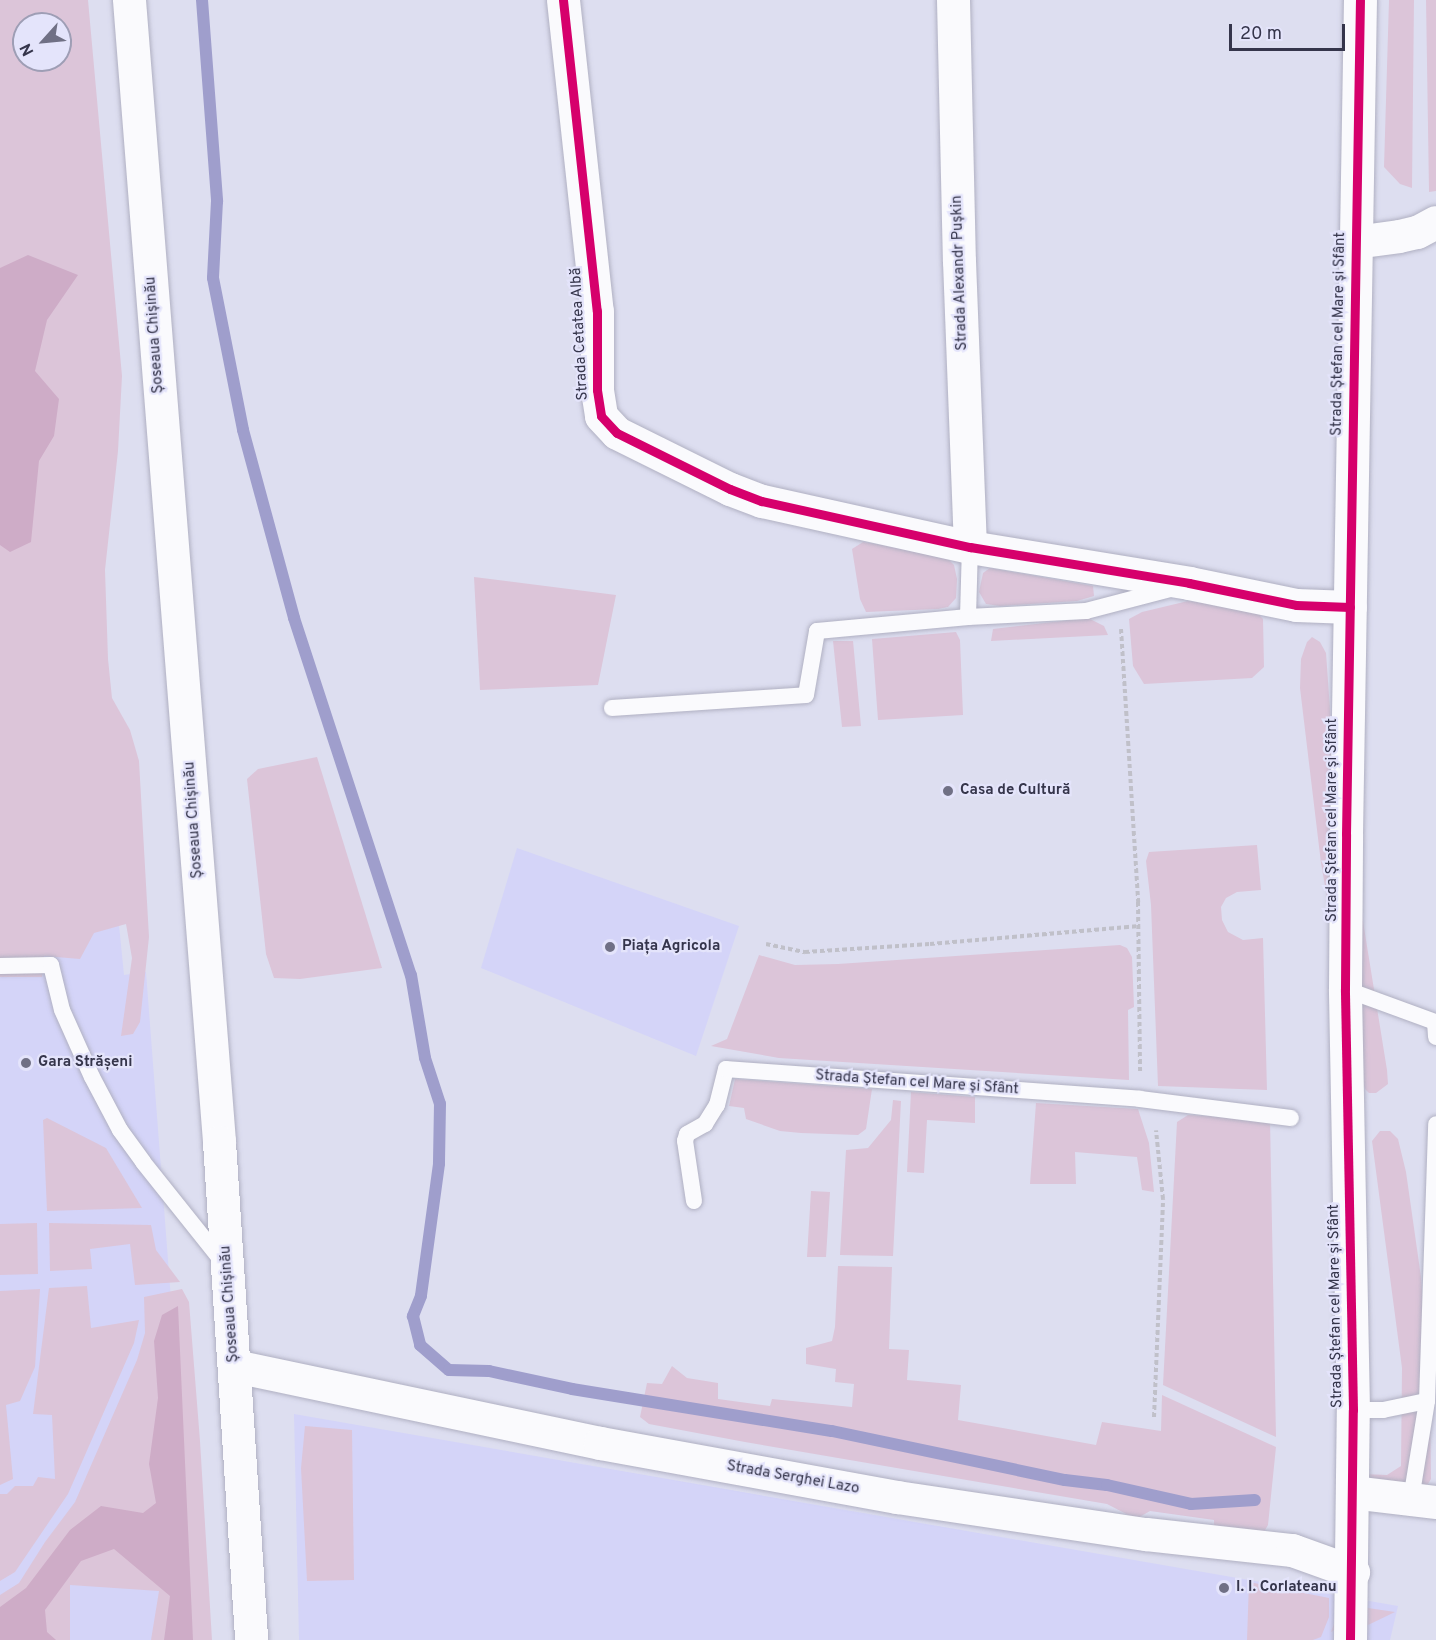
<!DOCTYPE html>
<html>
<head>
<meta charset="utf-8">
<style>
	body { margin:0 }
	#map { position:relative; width:1436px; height:1640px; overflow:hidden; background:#dddef0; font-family:Overpass,sans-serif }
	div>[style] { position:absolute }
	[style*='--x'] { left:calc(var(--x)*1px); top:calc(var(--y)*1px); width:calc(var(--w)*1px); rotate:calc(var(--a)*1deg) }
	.built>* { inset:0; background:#d4d4f8 }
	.green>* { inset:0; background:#dcc5d9 }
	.forest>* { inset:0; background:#ceacc7 }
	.stream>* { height:12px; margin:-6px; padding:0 6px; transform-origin:6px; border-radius:6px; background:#9f9ecc }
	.path>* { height:4px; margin-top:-2px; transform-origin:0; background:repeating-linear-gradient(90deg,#c0c0c9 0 4.5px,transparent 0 7.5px) }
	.roads { filter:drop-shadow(0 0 2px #b0b0c2) drop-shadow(0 0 2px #b0b0c2) }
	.service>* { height:16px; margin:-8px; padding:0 8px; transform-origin:8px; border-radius:8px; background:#fafafd }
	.minor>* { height:33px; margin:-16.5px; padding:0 16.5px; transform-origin:16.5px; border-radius:16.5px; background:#fafafd }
	.tertiary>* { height:33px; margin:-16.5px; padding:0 16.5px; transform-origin:16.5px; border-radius:16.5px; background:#fafafd }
	.trunk>* { height:33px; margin:-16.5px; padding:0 16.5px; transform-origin:16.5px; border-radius:16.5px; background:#fafafd }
	.cycleway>* { height:9px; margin:-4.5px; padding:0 4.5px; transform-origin:4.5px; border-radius:4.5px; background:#d6006c }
	.dots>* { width:16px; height:16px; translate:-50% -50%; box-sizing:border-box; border:3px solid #e4e4fb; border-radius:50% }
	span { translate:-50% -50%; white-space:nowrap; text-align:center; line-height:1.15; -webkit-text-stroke:4.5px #e4e4fb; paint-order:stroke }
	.street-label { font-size:15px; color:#35354b }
	.poi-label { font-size:15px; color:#35354b; font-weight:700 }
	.left { translate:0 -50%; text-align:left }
	.north { position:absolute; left:12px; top:12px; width:60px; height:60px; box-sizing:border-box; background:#e4e4fb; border:2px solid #9e9eb5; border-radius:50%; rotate:243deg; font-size:16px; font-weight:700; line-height:24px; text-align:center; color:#35354b }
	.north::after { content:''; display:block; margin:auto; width:21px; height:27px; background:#707085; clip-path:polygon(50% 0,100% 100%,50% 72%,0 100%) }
	.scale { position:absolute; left:1229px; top:24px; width:116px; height:27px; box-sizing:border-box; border:3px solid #35354b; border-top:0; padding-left:8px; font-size:18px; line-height:21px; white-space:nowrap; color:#35354b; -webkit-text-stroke:4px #e4e4fb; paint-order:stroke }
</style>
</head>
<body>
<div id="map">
	<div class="built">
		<div style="clip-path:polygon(0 0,37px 0,24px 24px,24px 60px,58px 314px,124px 975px,146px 972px,197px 1640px,0 1640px)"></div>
		<div style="clip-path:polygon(517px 848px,739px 926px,696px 1056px,481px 968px)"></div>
		<div style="clip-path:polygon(294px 1414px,1398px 1606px,1390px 1640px,299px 1640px)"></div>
	</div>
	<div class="green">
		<div style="clip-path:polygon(evenodd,0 0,88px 0,122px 376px,118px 451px,105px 570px,108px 659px,112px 698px,130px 730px,139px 761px,149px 937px,140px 1022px,133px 1034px,121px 1036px,132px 958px,126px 924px,94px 933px,80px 959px,44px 956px,42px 977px,0 977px,0 0,24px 24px,60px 24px,60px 60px,24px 60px,24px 24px)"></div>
		<div style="clip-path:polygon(1389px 0,1414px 0,1412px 188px,1400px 184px,1384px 167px)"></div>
		<div style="clip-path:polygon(1426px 0,1436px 0,1436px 191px,1429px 192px)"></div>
		<div style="clip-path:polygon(863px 542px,944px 555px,954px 565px,957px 579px,956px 598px,948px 607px,938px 609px,866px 612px,860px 599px,852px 549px)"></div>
		<div style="clip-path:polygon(990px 568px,1093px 586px,1094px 596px,1077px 601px,1000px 606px,986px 604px,979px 592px,983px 573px)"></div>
		<div style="clip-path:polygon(474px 577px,616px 595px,598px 685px,480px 690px)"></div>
		<div style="clip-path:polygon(1188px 601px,1254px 609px,1263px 619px,1264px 667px,1252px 678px,1144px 684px,1133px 666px,1129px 619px,1142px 612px)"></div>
		<div style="clip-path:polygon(1088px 618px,1104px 626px,1108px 635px,991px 641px,993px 629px)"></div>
		<div style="clip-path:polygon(956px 632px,960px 640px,963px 715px,878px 720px,872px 639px)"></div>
		<div style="clip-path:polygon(1312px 637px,1320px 642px,1326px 653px,1331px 723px,1387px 1070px,1388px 1084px,1376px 1093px,1369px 1093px,1365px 1089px,1355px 1058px,1321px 863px,1300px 688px,1301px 659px,1307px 642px)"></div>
		<div style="clip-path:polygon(833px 641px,853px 641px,861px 726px,842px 727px)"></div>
		<div style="clip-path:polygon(317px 757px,382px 968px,300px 979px,274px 978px,266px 954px,247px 779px,258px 769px)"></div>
		<div style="clip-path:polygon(1257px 845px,1261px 890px,1237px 892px,1226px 898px,1221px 907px,1222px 920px,1228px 932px,1243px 940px,1263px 938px,1267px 1090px,1158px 1086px,1151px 905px,1146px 861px,1149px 852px)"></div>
		<div style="clip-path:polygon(1120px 945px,1127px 948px,1132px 957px,1134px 1007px,1128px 1010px,1129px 1080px,779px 1058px,711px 1046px,727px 1039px,759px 955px,795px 965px,838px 964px)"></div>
		<div style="clip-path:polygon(735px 1079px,872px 1089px,866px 1129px,858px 1135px,801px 1133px,780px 1131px,746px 1119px,744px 1108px,729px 1106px)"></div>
		<div style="clip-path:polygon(911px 1092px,975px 1097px,975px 1123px,927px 1120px,924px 1173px,907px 1172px)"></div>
		<div style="clip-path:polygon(893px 1100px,901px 1101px,893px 1256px,840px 1255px,846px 1150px,868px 1148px,891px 1120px)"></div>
		<div style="clip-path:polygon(1036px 1103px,1138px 1109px,1149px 1143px,1154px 1192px,1142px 1190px,1137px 1157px,1075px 1152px,1076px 1184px,1030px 1184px)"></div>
		<div style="clip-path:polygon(1188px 1115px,1270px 1119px,1276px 1437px,1163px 1385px,1177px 1122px)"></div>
		<div style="clip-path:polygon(47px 1118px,106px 1148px,142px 1208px,47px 1211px,43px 1120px)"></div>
		<div style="clip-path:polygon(1380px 1131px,1390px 1131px,1398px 1139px,1406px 1172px,1421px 1277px,1430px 1397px,1431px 1479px,1424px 1490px,1410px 1499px,1362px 1474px,1387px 1475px,1401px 1466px,1402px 1368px,1372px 1141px)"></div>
		<div style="clip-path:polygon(811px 1191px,830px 1192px,826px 1257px,807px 1257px)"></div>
		<div style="clip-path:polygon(37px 1223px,38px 1274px,0 1275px,0 1224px)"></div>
		<div style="clip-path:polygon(49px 1223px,151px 1225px,156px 1250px,180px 1282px,135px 1285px,130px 1244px,90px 1249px,92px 1269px,50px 1271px)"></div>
		<div style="clip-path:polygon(838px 1266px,892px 1267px,889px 1349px,909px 1350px,907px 1380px,961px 1385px,958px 1420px,1096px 1445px,1102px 1422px,1161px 1431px,1162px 1395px,1276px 1447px,1268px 1525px,1262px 1535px,1214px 1536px,1214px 1520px,1150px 1511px,1136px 1519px,1107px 1504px,745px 1442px,649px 1424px,640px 1417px,647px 1383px,662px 1384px,672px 1366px,687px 1378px,718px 1383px,718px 1399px,770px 1406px,772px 1399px,852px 1407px,854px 1384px,835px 1382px,836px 1369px,806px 1364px,806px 1348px,832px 1341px,835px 1327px)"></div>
		<div style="clip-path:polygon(87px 1286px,91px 1328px,139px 1320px,134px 1343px,68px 1494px,15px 1572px,0 1581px,0 1494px,7px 1494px,15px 1486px,33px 1486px,38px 1477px,55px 1479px,52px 1415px,33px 1414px,49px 1288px)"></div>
		<div style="clip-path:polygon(40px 1289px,35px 1367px,20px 1401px,6px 1405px,13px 1479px,0 1485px,0 1291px)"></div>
		<div style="clip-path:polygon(182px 1289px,189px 1302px,200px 1441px,212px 1640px,151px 1640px,159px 1591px,70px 1585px,70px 1640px,0 1640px,0 1595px,19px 1583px,45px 1542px,75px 1502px,137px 1360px,145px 1333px,144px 1297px)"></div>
		<div style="clip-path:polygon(305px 1426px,352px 1430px,354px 1580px,307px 1581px,301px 1468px)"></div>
		<div style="clip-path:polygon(1249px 1582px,1329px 1598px,1329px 1617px,1321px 1637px,1313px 1640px,1247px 1640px)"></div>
		<div style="clip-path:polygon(1341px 1604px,1395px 1612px,1339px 1639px,1335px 1630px,1331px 1632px)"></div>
	</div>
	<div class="forest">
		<div style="clip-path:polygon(28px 255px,78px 275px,47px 320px,35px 371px,59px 399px,54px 436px,39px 461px,31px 542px,10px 552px,0 545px,0 268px)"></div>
		<div style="clip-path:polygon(178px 1306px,193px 1640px,164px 1640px,170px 1596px,114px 1549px,81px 1561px,45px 1610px,47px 1632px,56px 1640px,0 1640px,0 1607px,26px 1588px,70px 1530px,101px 1506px,143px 1513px,156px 1503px,149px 1464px,158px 1398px,154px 1341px,162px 1315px)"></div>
	</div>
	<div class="stream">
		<div style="--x:202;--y:0;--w:202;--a:85.7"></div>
		<div style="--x:217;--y:201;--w:77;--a:93"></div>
		<div style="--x:213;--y:278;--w:155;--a:78.8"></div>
		<div style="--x:243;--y:430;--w:195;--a:74.8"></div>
		<div style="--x:294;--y:618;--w:376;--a:71.9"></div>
		<div style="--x:411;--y:975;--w:84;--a:80.4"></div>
		<div style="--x:425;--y:1058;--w:48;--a:71.9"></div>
		<div style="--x:440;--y:1104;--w:60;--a:91"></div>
		<div style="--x:439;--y:1164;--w:133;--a:97.8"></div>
		<div style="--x:421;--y:1296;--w:22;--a:112"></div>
		<div style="--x:413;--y:1316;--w:30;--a:76"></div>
		<div style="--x:420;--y:1345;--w:38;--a:41"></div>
		<div style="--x:449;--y:1370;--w:40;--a:1.4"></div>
		<div style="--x:489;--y:1371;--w:85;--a:12.2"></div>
		<div style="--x:572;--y:1389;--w:263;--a:9.2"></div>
		<div style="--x:832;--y:1431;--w:238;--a:11.9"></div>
		<div style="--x:1065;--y:1480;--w:42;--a:6.8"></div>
		<div style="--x:1107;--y:1485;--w:86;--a:12.7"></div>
		<div style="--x:1191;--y:1504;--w:64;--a:-3.6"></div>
	</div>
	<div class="path">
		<div style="--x:1121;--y:629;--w:274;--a:86.4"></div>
		<div style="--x:1138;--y:902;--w:169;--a:89.3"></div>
		<div style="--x:766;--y:944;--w:40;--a:12"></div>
		<div style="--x:805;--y:952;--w:125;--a:-3.7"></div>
		<div style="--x:930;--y:944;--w:210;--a:-4.9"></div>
		<div style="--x:1154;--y:1417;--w:218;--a:-87.6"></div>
		<div style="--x:1163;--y:1199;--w:69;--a:-95.8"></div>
	</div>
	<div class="roads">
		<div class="service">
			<div style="--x:968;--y:617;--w:118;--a:-2.9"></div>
			<div style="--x:1086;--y:611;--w:91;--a:-14.6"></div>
			<div style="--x:612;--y:708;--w:194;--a:-3.8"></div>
			<div style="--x:806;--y:695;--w:65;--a:-80.2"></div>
			<div style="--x:817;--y:631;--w:152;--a:-5.3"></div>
			<div style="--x:968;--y:617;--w:70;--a:-88.4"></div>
			<div style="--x:0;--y:966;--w:51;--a:-1.1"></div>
			<div style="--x:51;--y:965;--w:46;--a:76.3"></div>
			<div style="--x:62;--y:1010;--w:73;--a:65.9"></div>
			<div style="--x:92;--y:1077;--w:60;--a:62.2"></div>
			<div style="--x:120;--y:1130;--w:39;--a:54"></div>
			<div style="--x:143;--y:1162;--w:127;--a:51.4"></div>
			<div style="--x:1345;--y:989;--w:96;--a:20.1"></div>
			<div style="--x:1435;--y:1022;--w:15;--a:86"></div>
			<div style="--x:694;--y:1201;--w:61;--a:-98.5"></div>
			<div style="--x:685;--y:1141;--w:7;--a:-74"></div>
			<div style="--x:687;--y:1134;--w:21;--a:-29"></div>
			<div style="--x:705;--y:1124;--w:22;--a:-58"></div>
			<div style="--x:717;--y:1105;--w:37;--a:-76"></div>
			<div style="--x:726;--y:1069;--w:415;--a:4.1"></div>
			<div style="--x:1140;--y:1099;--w:152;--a:7.2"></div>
			<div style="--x:1353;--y:1410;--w:30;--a:0"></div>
			<div style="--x:1383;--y:1410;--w:45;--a:-11.6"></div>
			<div style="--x:1427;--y:1401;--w:277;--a:-88.1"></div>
			<div style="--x:1411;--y:1499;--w:99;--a:-80.7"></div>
		</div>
		<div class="minor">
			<div style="--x:563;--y:0;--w:313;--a:83.8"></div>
			<div style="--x:597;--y:311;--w:79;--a:90"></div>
			<div style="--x:597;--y:390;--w:26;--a:81"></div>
			<div style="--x:601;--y:416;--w:23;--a:47"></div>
			<div style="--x:617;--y:433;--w:126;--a:26.4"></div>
			<div style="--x:730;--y:489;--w:34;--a:21"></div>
			<div style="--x:762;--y:501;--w:213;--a:12.5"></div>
			<div style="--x:970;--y:547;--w:222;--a:9.3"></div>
			<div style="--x:1189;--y:583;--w:109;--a:11.6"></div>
			<div style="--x:1296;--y:605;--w:54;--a:2.1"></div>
			<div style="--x:953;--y:0;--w:261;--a:88.7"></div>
			<div style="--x:959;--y:261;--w:286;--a:87.8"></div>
			<div style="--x:235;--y:1366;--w:373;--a:11.9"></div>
			<div style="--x:600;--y:1443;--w:302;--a:10.3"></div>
			<div style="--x:897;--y:1497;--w:252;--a:8.5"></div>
			<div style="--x:1146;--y:1534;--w:147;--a:6.3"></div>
			<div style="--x:1292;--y:1550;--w:65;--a:19.8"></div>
			<div style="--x:1352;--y:1492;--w:85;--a:6.8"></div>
		</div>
		<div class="tertiary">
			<div style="--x:1355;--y:242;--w:44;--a:-7.8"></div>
			<div style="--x:1399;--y:236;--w:18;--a:-13"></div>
			<div style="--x:1417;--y:232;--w:21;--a:-28"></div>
			<div style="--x:1350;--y:1640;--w:230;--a:-89.3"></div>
			<div style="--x:1353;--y:1410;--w:421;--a:-91.1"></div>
			<div style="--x:1345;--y:989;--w:155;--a:-89.6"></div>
			<div style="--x:1346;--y:834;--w:834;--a:-89.04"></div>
		</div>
		<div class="trunk">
			<div style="--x:129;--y:0;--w:1146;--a:85.49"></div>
			<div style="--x:219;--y:1142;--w:499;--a:86.3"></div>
		</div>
	</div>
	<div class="cycleway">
		<div style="--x:563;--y:0;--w:313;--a:83.8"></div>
		<div style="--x:597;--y:311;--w:79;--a:90"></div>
		<div style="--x:597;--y:390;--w:26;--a:81"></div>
		<div style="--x:601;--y:416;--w:23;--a:47"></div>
		<div style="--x:617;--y:433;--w:126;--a:26.4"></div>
		<div style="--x:730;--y:489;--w:34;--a:21"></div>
		<div style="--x:762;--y:501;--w:213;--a:12.5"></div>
		<div style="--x:970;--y:547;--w:222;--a:9.3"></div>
		<div style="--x:1189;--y:583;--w:109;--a:11.6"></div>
		<div style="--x:1296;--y:605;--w:54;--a:2.1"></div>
		<div style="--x:1350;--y:1640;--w:230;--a:-89.3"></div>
		<div style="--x:1353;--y:1410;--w:421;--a:-91.1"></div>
		<div style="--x:1345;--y:989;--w:155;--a:-89.6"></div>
		<div style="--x:1346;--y:834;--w:834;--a:-89.04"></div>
	</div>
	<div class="dots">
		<div style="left:948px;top:791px;background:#707085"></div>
		<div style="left:610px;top:947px;background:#707085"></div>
		<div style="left:26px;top:1063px;background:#707085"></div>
		<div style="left:1224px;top:1588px;background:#707085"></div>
	</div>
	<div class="street-label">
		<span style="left:960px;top:273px;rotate:-92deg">Strada Alexandr Pușkin</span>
		<span style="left:580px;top:334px;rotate:-93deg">Strada Cetatea Albă</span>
		<span style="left:1339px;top:334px;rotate:-89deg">Strada Ștefan cel Mare și Sfânt</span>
		<span style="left:155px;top:335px;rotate:-94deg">Șoseaua Chișinău</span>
		<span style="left:194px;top:820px;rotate:-94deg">Șoseaua Chișinău</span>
		<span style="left:1333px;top:820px;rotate:-90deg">Strada Ștefan cel Mare și Sfânt</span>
		<span style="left:917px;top:1083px;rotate:4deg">Strada Ștefan cel Mare și Sfânt</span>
		<span style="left:230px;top:1304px;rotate:-94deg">Șoseaua Chișinău</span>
		<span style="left:1336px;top:1306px;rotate:-91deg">Strada Ștefan cel Mare și Sfânt</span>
		<span style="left:793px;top:1478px;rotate:10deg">Strada Serghei Lazo</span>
	</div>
	<div class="poi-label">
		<span class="left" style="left:960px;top:791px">Casa de Cultură</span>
		<span class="left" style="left:622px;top:947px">Piața Agricola</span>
		<span class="left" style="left:38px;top:1063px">Gara Strășeni</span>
		<span class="left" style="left:1236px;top:1588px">I. I. Corlateanu</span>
	</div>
	<div class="north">N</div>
	<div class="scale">20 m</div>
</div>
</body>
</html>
